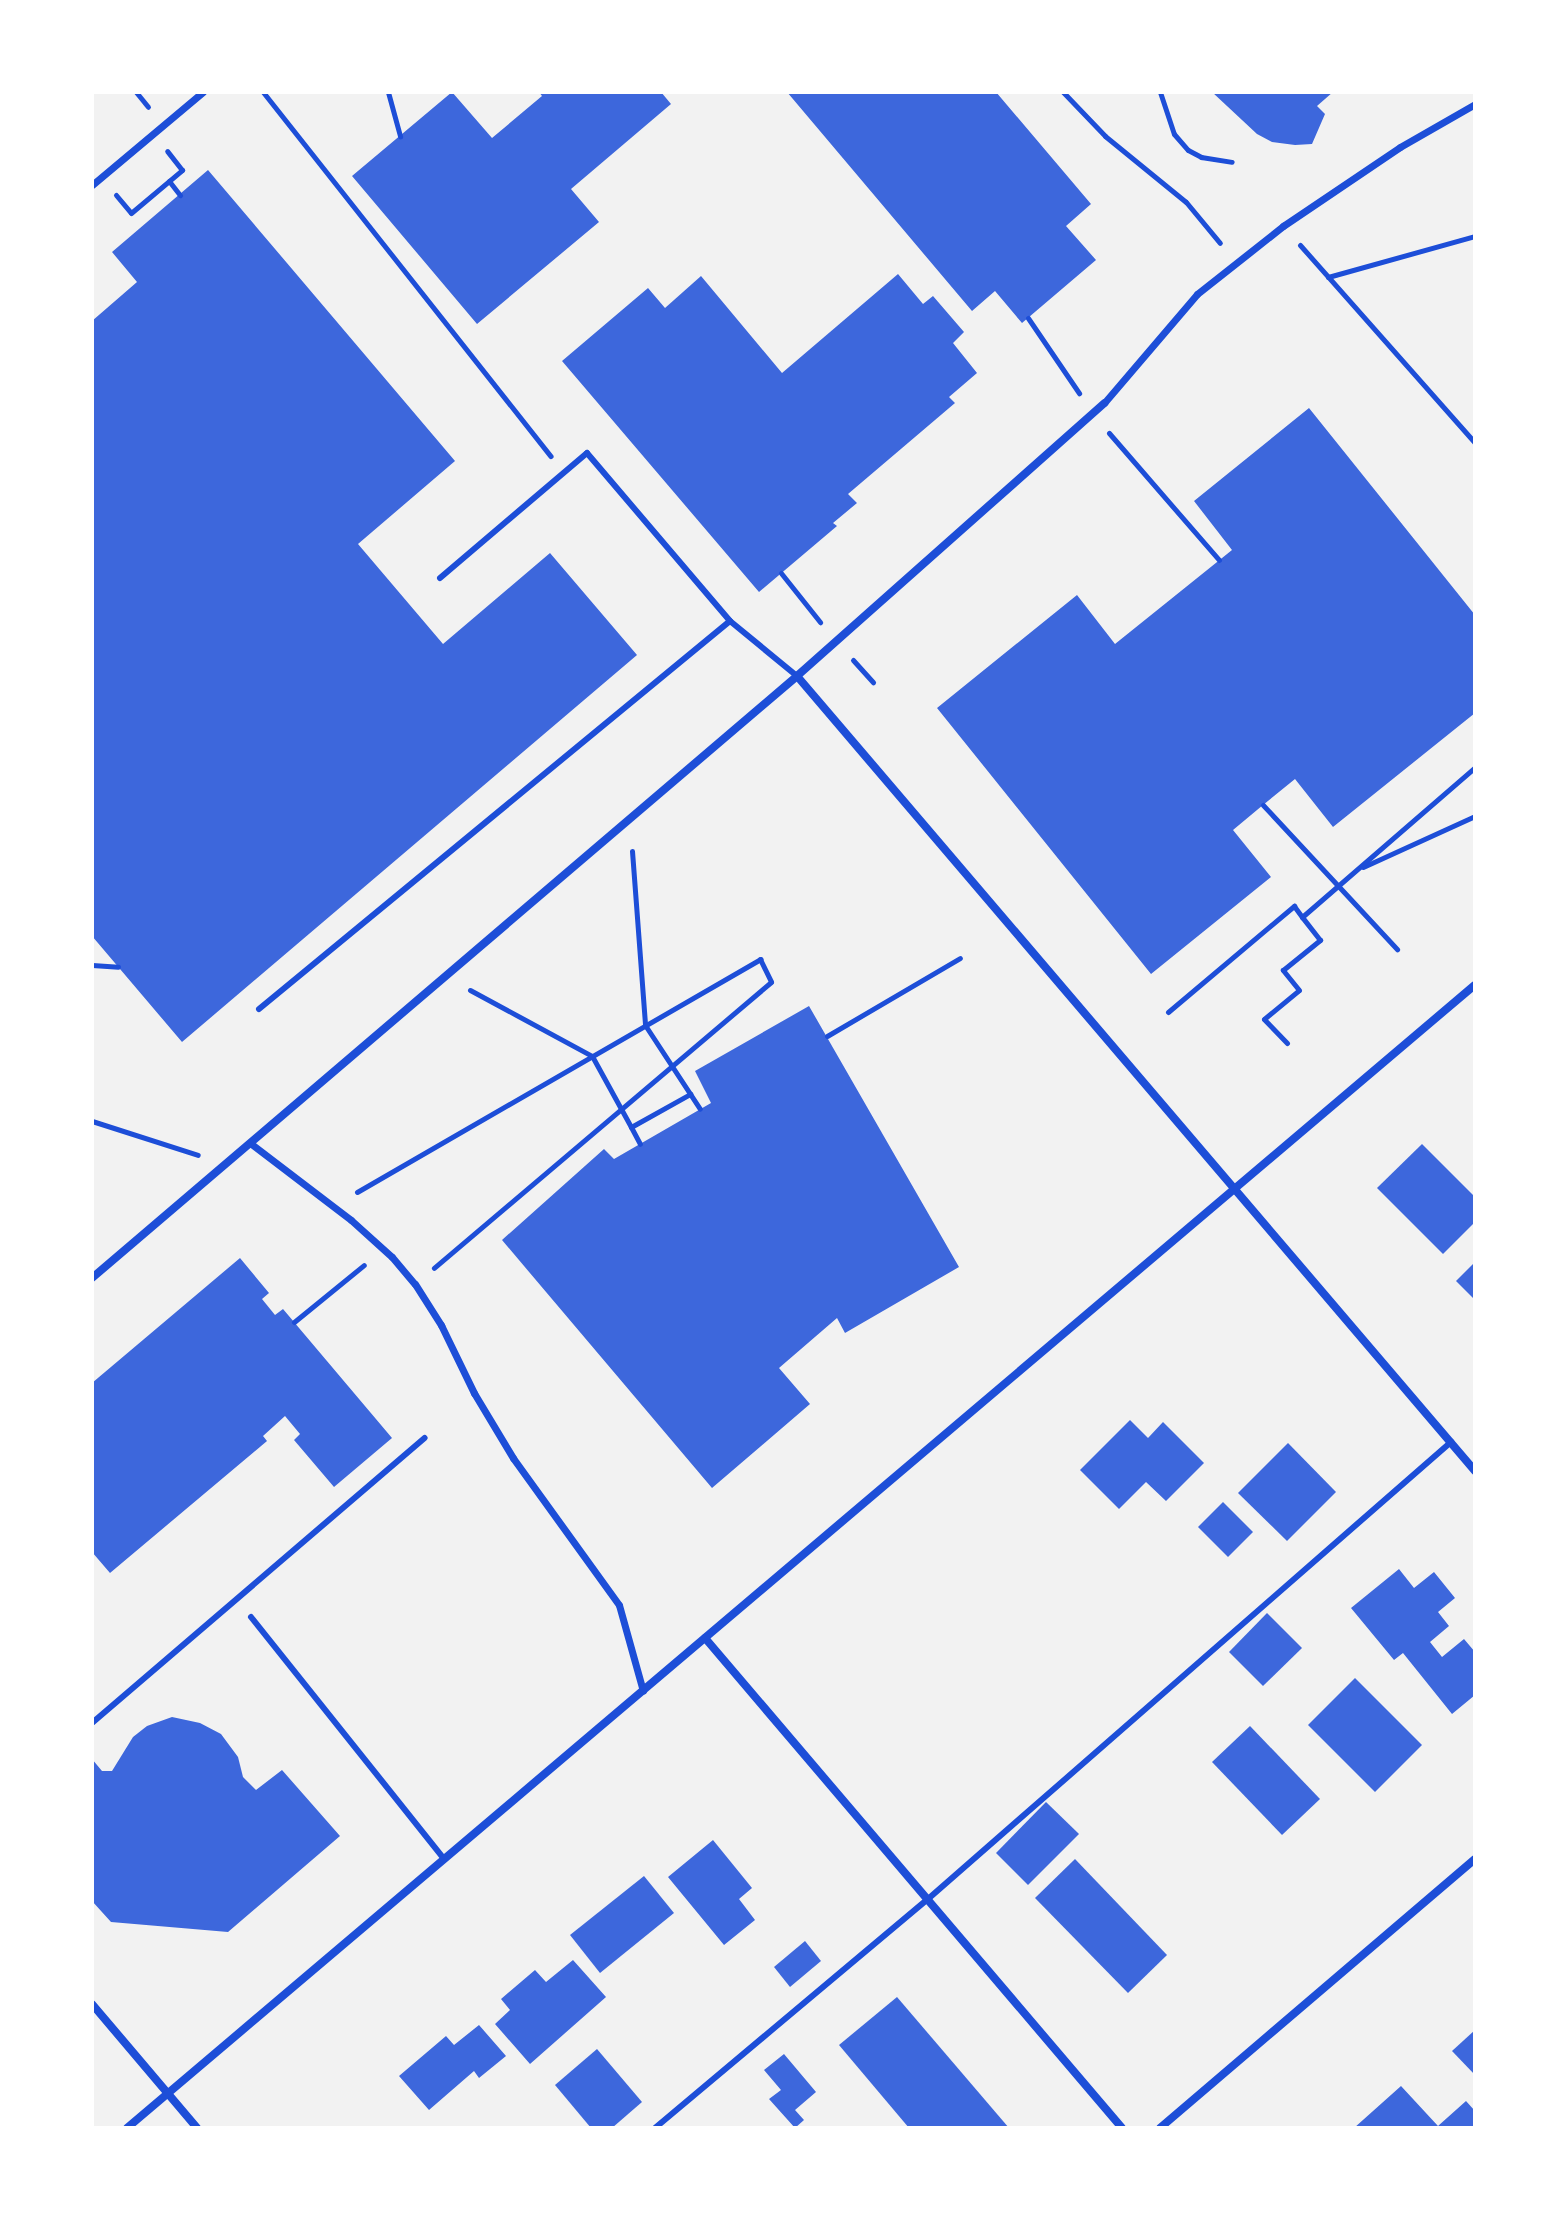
<!DOCTYPE html>
<html>
<head>
<meta charset="utf-8">
<style>
	body { margin:0 }
	#map { position:relative; width:1567px; height:2220px; overflow:hidden; background:#f2f2f2; font-family:"PT Serif",serif }
	div>[style] { position:absolute }
	[style*='--x'] { left:calc(var(--x)*1px); top:calc(var(--y)*1px); width:calc(var(--w)*1px); rotate:calc(var(--a)*1deg) }
	.building>* { inset:0; background:#3d67dc }
	.path>* { height:5px; margin:-2.5px; padding:0 2.5px; transform-origin:2.5px; border-radius:2.5px; background:#1d4ed8 }
	.service>* { height:6px; margin:-3px; padding:0 3px; transform-origin:3px; border-radius:3px; background:#1d4ed8 }
	.pedestrian>* { height:7px; margin:-3.5px; padding:0 3.5px; transform-origin:3.5px; border-radius:3.5px; background:#1d4ed8 }
	.minor>* { height:8px; margin:-4px; padding:0 4px; transform-origin:4px; border-radius:4px; background:#1d4ed8 }
	span { translate:-50% -50%; white-space:nowrap; text-align:center; line-height:1.15; -webkit-text-stroke:6px #fff; paint-order:stroke }
	.frame { position:absolute; inset:0; border:94px solid #fff; pointer-events:none }
</style>
</head>
<body>
<div id="map">
	<div class="building">
		<div style="clip-path:polygon(452px 92px,492px 138px,542px 96px,539px 92px,661px 92px,671px 104px,571px 189px,599px 222px,477px 324px,352px 176px)"></div>
		<div style="clip-path:polygon(787px 92px,996px 92px,1091px 204px,1066px 226px,1096px 260px,1022px 323px,995px 291px,972px 311px)"></div>
		<div style="clip-path:polygon(1212px 92px,1333px 92px,1317px 106px,1325px 114px,1312px 144px,1295px 145px,1272px 142px,1257px 134px)"></div>
		<div style="clip-path:polygon(208px 170px,455px 461px,358px 544px,443px 644px,550px 553px,637px 655px,182px 1042px,92px 936px,92px 321px,137px 282px,112px 252px)"></div>
		<div style="clip-path:polygon(898px 274px,923px 304px,933px 296px,964px 332px,953px 343px,977px 373px,949px 397px,955px 403px,848px 494px,857px 503px,833px 523px,837px 526px,759px 592px,562px 361px,648px 288px,665px 308px,701px 276px,782px 373px)"></div>
		<div style="clip-path:polygon(1309px 408px,1475px 615px,1475px 713px,1333px 827px,1295px 779px,1263px 805px,1233px 830px,1271px 877px,1151px 974px,937px 708px,1077px 595px,1115px 644px,1232px 550px,1194px 501px)"></div>
		<div style="clip-path:polygon(809px 1006px,959px 1267px,845px 1333px,837px 1318px,779px 1368px,810px 1404px,712px 1488px,502px 1240px,604px 1149px,614px 1159px,711px 1103px,695px 1071px)"></div>
		<div style="clip-path:polygon(1422px 1144px,1475px 1197px,1475px 1222px,1443px 1254px,1377px 1188px)"></div>
		<div style="clip-path:polygon(240px 1258px,269px 1293px,262px 1299px,275px 1315px,283px 1309px,392px 1438px,334px 1487px,294px 1440px,300px 1434px,285px 1416px,263px 1436px,267px 1441px,110px 1573px,92px 1552px,92px 1383px)"></div>
		<div style="clip-path:polygon(1475px 1262px,1475px 1300px,1456px 1281px)"></div>
		<div style="clip-path:polygon(1130px 1420px,1148px 1438px,1163px 1422px,1204px 1463px,1166px 1501px,1146px 1482px,1119px 1509px,1080px 1470px)"></div>
		<div style="clip-path:polygon(1288px 1443px,1336px 1492px,1287px 1541px,1238px 1493px)"></div>
		<div style="clip-path:polygon(1223px 1502px,1253px 1532px,1228px 1557px,1198px 1527px)"></div>
		<div style="clip-path:polygon(1399px 1569px,1414px 1588px,1434px 1572px,1455px 1598px,1438px 1612px,1449px 1626px,1430px 1642px,1442px 1657px,1464px 1639px,1475px 1652px,1475px 1695px,1452px 1714px,1403px 1653px,1394px 1660px,1351px 1608px)"></div>
		<div style="clip-path:polygon(1267px 1613px,1302px 1648px,1263px 1686px,1229px 1652px)"></div>
		<div style="clip-path:polygon(1355px 1678px,1422px 1745px,1375px 1792px,1308px 1725px)"></div>
		<div style="clip-path:polygon(172px 1717px,200px 1723px,221px 1734px,238px 1757px,243px 1777px,256px 1790px,282px 1770px,340px 1836px,228px 1932px,111px 1922px,92px 1901px,92px 1759px,102px 1771px,112px 1771px,133px 1737px,147px 1726px)"></div>
		<div style="clip-path:polygon(1250px 1726px,1320px 1799px,1282px 1835px,1212px 1762px)"></div>
		<div style="clip-path:polygon(1046px 1802px,1079px 1834px,1028px 1885px,996px 1853px)"></div>
		<div style="clip-path:polygon(713px 1840px,752px 1888px,739px 1899px,755px 1920px,724px 1945px,668px 1877px)"></div>
		<div style="clip-path:polygon(1075px 1859px,1167px 1955px,1128px 1993px,1035px 1898px)"></div>
		<div style="clip-path:polygon(644px 1876px,674px 1913px,600px 1973px,570px 1935px)"></div>
		<div style="clip-path:polygon(805px 1941px,821px 1961px,790px 1987px,774px 1967px)"></div>
		<div style="clip-path:polygon(573px 1960px,606px 1997px,530px 2064px,495px 2024px,510px 2010px,501px 1999px,535px 1970px,546px 1982px)"></div>
		<div style="clip-path:polygon(897px 1997px,1009px 2128px,909px 2128px,839px 2045px)"></div>
		<div style="clip-path:polygon(479px 2025px,506px 2056px,479px 2078px,474px 2071px,429px 2110px,399px 2076px,446px 2036px,454px 2045px)"></div>
		<div style="clip-path:polygon(1475px 2030px,1475px 2075px,1452px 2051px)"></div>
		<div style="clip-path:polygon(597px 2049px,642px 2102px,612px 2128px,591px 2128px,555px 2085px)"></div>
		<div style="clip-path:polygon(784px 2054px,816px 2092px,795px 2110px,804px 2120px,795px 2128px,769px 2099px,781px 2090px,764px 2070px)"></div>
		<div style="clip-path:polygon(1401px 2086px,1438px 2126px,1466px 2101px,1475px 2111px,1475px 2128px,1354px 2128px)"></div>
	</div>
	<div class="path">
		<div style="--x:136;--y:92;--w:19;--a:51"></div>
		<div style="--x:263;--y:92;--w:464;--a:51.7"></div>
		<div style="--x:388;--y:92;--w:46;--a:74.7"></div>
		<div style="--x:1063;--y:92;--w:61;--a:46.3"></div>
		<div style="--x:1105;--y:136;--w:104;--a:39.2"></div>
		<div style="--x:1186;--y:202;--w:53;--a:50.3"></div>
		<div style="--x:1160;--y:92;--w:44;--a:71.6"></div>
		<div style="--x:1174;--y:134;--w:21;--a:49"></div>
		<div style="--x:1188;--y:150;--w:15;--a:28"></div>
		<div style="--x:1201;--y:157;--w:31;--a:9"></div>
		<div style="--x:169;--y:181;--w:18;--a:52"></div>
		<div style="--x:116;--y:195;--w:23;--a:50"></div>
		<div style="--x:131;--y:213;--w:67;--a:-40.1"></div>
		<div style="--x:182;--y:170;--w:24;--a:-128"></div>
		<div style="--x:1300;--y:245;--w:264;--a:48.5"></div>
		<div style="--x:1328;--y:277;--w:153;--a:-15.6"></div>
		<div style="--x:1028;--y:318;--w:91;--a:55.8"></div>
		<div style="--x:1109;--y:433;--w:168;--a:49.1"></div>
		<div style="--x:781;--y:573;--w:63;--a:51.5"></div>
		<div style="--x:853;--y:660;--w:30;--a:48"></div>
		<div style="--x:1263;--y:805;--w:197;--a:47.1"></div>
		<div style="--x:632;--y:851;--w:174;--a:85.7"></div>
		<div style="--x:645;--y:1025;--w:100;--a:56.8"></div>
		<div style="--x:1363;--y:867;--w:123;--a:-24.5"></div>
		<div style="--x:92;--y:965;--w:26;--a:4"></div>
		<div style="--x:470;--y:990;--w:139;--a:28.4"></div>
		<div style="--x:592;--y:1056;--w:81;--a:61.2"></div>
		<div style="--x:631;--y:1127;--w:68;--a:-29.2"></div>
		<div style="--x:1168;--y:1012;--w:165;--a:-40.1"></div>
		<div style="--x:1294;--y:906;--w:14;--a:54"></div>
		<div style="--x:1302;--y:917;--w:229;--a:-40.9"></div>
		<div style="--x:827;--y:1036;--w:154;--a:-30.4"></div>
		<div style="--x:1287;--y:1043;--w:33;--a:-134"></div>
		<div style="--x:1264;--y:1019;--w:45;--a:-39.6"></div>
		<div style="--x:1299;--y:990;--w:26;--a:-129"></div>
		<div style="--x:1283;--y:970;--w:48;--a:-39"></div>
		<div style="--x:1320;--y:940;--w:29;--a:-128"></div>
		<div style="--x:92;--y:1121;--w:111;--a:17.8"></div>
		<div style="--x:631;--y:1127;--w:19;--a:62"></div>
		<div style="--x:357;--y:1192;--w:466;--a:-30"></div>
		<div style="--x:760;--y:959;--w:25;--a:64"></div>
		<div style="--x:771;--y:982;--w:442;--a:139.7"></div>
		<div style="--x:294;--y:1322;--w:90;--a:-39.2"></div>
	</div>
	<div class="service">
		<div style="--x:440;--y:578;--w:193;--a:-40.4"></div>
		<div style="--x:587;--y:453;--w:221;--a:49.6"></div>
		<div style="--x:730;--y:621;--w:87;--a:39.4"></div>
		<div style="--x:259;--y:1009;--w:610;--a:-39.48"></div>
		<div style="--x:251;--y:1617;--w:310;--a:51.4"></div>
		<div style="--x:92;--y:1723;--w:438;--a:-40.6"></div>
		<div style="--x:655;--y:2128;--w:356;--a:-40"></div>
		<div style="--x:928;--y:1899;--w:695;--a:-41.15"></div>
	</div>
	<div class="pedestrian">
		<div style="--x:92;--y:185;--w:145;--a:-40"></div>
		<div style="--x:1104;--y:403;--w:143;--a:-49.5"></div>
		<div style="--x:1197;--y:294;--w:110;--a:-38.3"></div>
		<div style="--x:1283;--y:226;--w:141;--a:-34"></div>
		<div style="--x:1400;--y:147;--w:86;--a:-29.8"></div>
		<div style="--x:250;--y:1143;--w:127;--a:37.3"></div>
		<div style="--x:351;--y:1220;--w:55;--a:42.1"></div>
		<div style="--x:392;--y:1257;--w:35;--a:50"></div>
		<div style="--x:415;--y:1284;--w:49;--a:57.6"></div>
		<div style="--x:441;--y:1325;--w:76;--a:64.1"></div>
		<div style="--x:474;--y:1393;--w:76;--a:59"></div>
		<div style="--x:513;--y:1458;--w:181;--a:54.2"></div>
		<div style="--x:619;--y:1605;--w:89;--a:74.4"></div>
	</div>
	<div class="minor">
		<div style="--x:797;--y:676;--w:1045;--a:49.54"></div>
		<div style="--x:92;--y:1278;--w:927;--a:-40.49"></div>
		<div style="--x:797;--y:676;--w:411;--a:-41.6"></div>
		<div style="--x:705;--y:1638;--w:643;--a:49.6"></div>
		<div style="--x:92;--y:2004;--w:162;--a:49.7"></div>
		<div style="--x:127;--y:2128;--w:1767;--a:-40.3"></div>
		<div style="--x:1160;--y:2128;--w:414;--a:-40.5"></div>
	</div>
	<div class="frame"></div>
</div>
</body>
</html>
